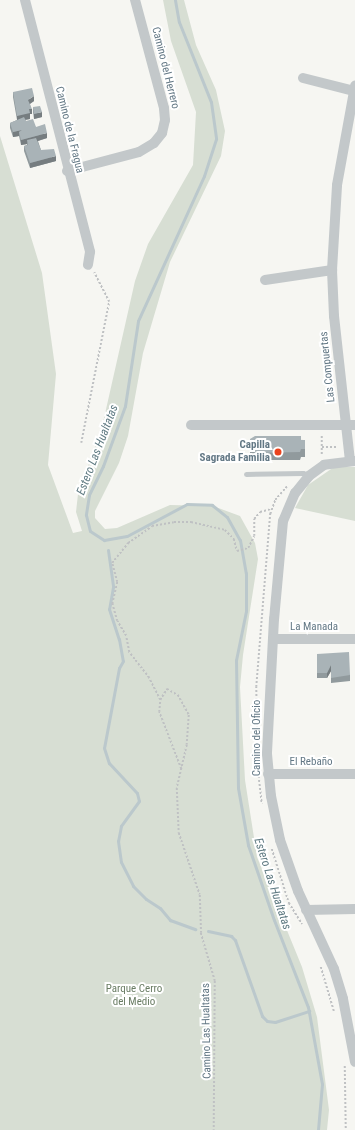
<!DOCTYPE html>
<html>
<head>
<meta charset="utf-8">
<style>
	body { margin:0 }
	#map { position:relative; width:355px; height:1130px; overflow:hidden; background:#f6f6f2; font-family:"Roboto Condensed",sans-serif }
	div>[style] { position:absolute }
	[style*='--x'] { left:calc(var(--x)*1px); top:calc(var(--y)*1px); width:calc(var(--w)*1px); rotate:calc(var(--a)*1deg) }
	.green>* { inset:0; background:#d7ded3 }
	.stream>* { height:3px; margin:-1.5px; padding:0 1.5px; transform-origin:1.5px; border-radius:1.5px; background:#bbc8cc }
	.path>* { height:1.5px; margin-top:-0.75px; transform-origin:0; background:repeating-linear-gradient(90deg,#bfc1c3 0 2px,transparent 0 4px) }
	.lane>* { height:5px; margin:-2.5px; padding:0 2.5px; transform-origin:2.5px; border-radius:2.5px; background:#c3c8ca }
	.street>* { height:10px; margin:-5px; padding:0 5px; transform-origin:5px; border-radius:5px; background:#c3c8ca }
	.wall>* { inset:0; background:#919a9d }
	.shaded-wall>* { inset:0; background:#767d80 }
	.building>* { inset:0; background:#a9b3b7 }
	.dots>* { width:11px; height:11px; translate:-50% -50%; box-sizing:border-box; border:2px solid #fff; border-radius:50% }
	span { translate:-50% -50%; white-space:nowrap; text-align:center; line-height:1.15; -webkit-text-stroke:4px #fff; paint-order:stroke }
	.street-label { font-size:11px; color:#637885 }
	.poi-label { font-size:11px; color:#637885; font-weight:700 }
	.right { translate:-100% -50%; text-align:right }
	.park-label { font-size:11px; color:#697c63 }
	.water-label { font-size:12px; color:#5f7a82; font-style:italic }
</style>
</head>
<body>
<div id="map">
	<div class="green">
		<div style="clip-path:polygon(163px 0,184px 0,196px 45px,216px 90px,225px 131px,221px 156px,170px 262px,143px 353px,128px 436px,119px 463px,95px 511px,95px 518px,105px 529px,117px 528px,170px 505px,213px 506px,240px 516px,255px 543px,258px 559px,243px 655px,240px 687px,245px 780px,257px 857px,302px 967px,317px 1017px,329px 1110px,327px 1130px,0 1130px,0 136px,42px 273px,56px 374px,48px 465px,73px 533px,82px 531px,76px 512px,78px 494px,102px 427px,135px 281px,148px 244px,193px 165px,196px 112px,171px 41px)"></div>
		<div style="clip-path:polygon(334px 467px,355px 467px,355px 521px,295px 508px,308px 485px)"></div>
	</div>
	<div class="stream">
		<div style="--x:175;--y:0;--w:22;--a:80"></div>
		<div style="--x:179;--y:22;--w:86;--a:68.2"></div>
		<div style="--x:211;--y:102;--w:37;--a:82"></div>
		<div style="--x:216;--y:139;--w:39;--a:108"></div>
		<div style="--x:204;--y:176;--w:159;--a:114.5"></div>
		<div style="--x:138;--y:321;--w:86;--a:98.7"></div>
		<div style="--x:125;--y:406;--w:64;--a:110.1"></div>
		<div style="--x:103;--y:466;--w:32;--a:116"></div>
		<div style="--x:89;--y:495;--w:20;--a:99"></div>
		<div style="--x:86;--y:515;--w:16;--a:76"></div>
		<div style="--x:90;--y:531;--w:17;--a:33"></div>
		<div style="--x:104;--y:540;--w:23;--a:-10"></div>
		<div style="--x:127;--y:536;--w:68;--a:-28.1"></div>
		<div style="--x:187;--y:504;--w:25;--a:2"></div>
		<div style="--x:212;--y:505;--w:19;--a:39"></div>
		<div style="--x:227;--y:517;--w:26;--a:61"></div>
		<div style="--x:240;--y:540;--w:34;--a:80"></div>
		<div style="--x:246;--y:573;--w:38;--a:90"></div>
		<div style="--x:246;--y:611;--w:50;--a:101.5"></div>
		<div style="--x:236;--y:660;--w:128;--a:89.1"></div>
		<div style="--x:238;--y:788;--w:58;--a:80"></div>
		<div style="--x:248;--y:845;--w:79;--a:70.9"></div>
		<div style="--x:274;--y:920;--w:93;--a:68.7"></div>
		<div style="--x:308;--y:1007;--w:78;--a:79.7"></div>
		<div style="--x:322;--y:1084;--w:46;--a:95"></div>
		<div style="--x:108;--y:550;--w:37;--a:82"></div>
		<div style="--x:113;--y:587;--w:22;--a:100"></div>
		<div style="--x:109;--y:609;--w:32;--a:72"></div>
		<div style="--x:119;--y:639;--w:22;--a:80"></div>
		<div style="--x:123;--y:661;--w:8;--a:120"></div>
		<div style="--x:119;--y:668;--w:81;--a:100.6"></div>
		<div style="--x:104;--y:748;--w:16;--a:72"></div>
		<div style="--x:109;--y:763;--w:41;--a:47"></div>
		<div style="--x:137;--y:793;--w:8;--a:76"></div>
		<div style="--x:139;--y:801;--w:31;--a:126"></div>
		<div style="--x:121;--y:826;--w:15;--a:101"></div>
		<div style="--x:118;--y:841;--w:21;--a:82"></div>
		<div style="--x:121;--y:862;--w:27;--a:63"></div>
		<div style="--x:133;--y:886;--w:18;--a:45"></div>
		<div style="--x:146;--y:899;--w:17;--a:33"></div>
		<div style="--x:160;--y:908;--w:16;--a:50"></div>
		<div style="--x:170;--y:920;--w:27;--a:20"></div>
		<div style="--x:208;--y:931;--w:24;--a:12"></div>
		<div style="--x:231;--y:936;--w:6;--a:45"></div>
		<div style="--x:235;--y:940;--w:81;--a:70.4"></div>
		<div style="--x:262;--y:1016;--w:7;--a:45"></div>
		<div style="--x:267;--y:1021;--w:8;--a:7"></div>
		<div style="--x:275;--y:1022;--w:36;--a:-18"></div>
	</div>
	<div class="path">
		<div style="--x:322;--y:436;--w:20;--a:90"></div>
		<div style="--x:81;--y:443;--w:144;--a:-78.8"></div>
		<div style="--x:109;--y:302;--w:33;--a:-117"></div>
		<div style="--x:322;--y:447;--w:16;--a:0"></div>
		<div style="--x:160;--y:700;--w:25;--a:-117"></div>
		<div style="--x:149;--y:678;--w:33;--a:-128"></div>
		<div style="--x:129;--y:652;--w:16;--a:-101"></div>
		<div style="--x:126;--y:636;--w:17;--a:-121"></div>
		<div style="--x:117;--y:621;--w:18;--a:-106"></div>
		<div style="--x:112;--y:604;--w:23;--a:-77"></div>
		<div style="--x:117;--y:582;--w:20;--a:-105"></div>
		<div style="--x:112;--y:563;--w:26;--a:-51"></div>
		<div style="--x:128;--y:543;--w:29;--a:-35"></div>
		<div style="--x:152;--y:526;--w:22;--a:-10"></div>
		<div style="--x:174;--y:522;--w:17;--a:0"></div>
		<div style="--x:191;--y:522;--w:35;--a:13"></div>
		<div style="--x:225;--y:530;--w:13;--a:45"></div>
		<div style="--x:234;--y:539;--w:12;--a:76"></div>
		<div style="--x:237;--y:551;--w:11;--a:-15"></div>
		<div style="--x:248;--y:548;--w:13;--a:-63"></div>
		<div style="--x:254;--y:536;--w:17;--a:-90"></div>
		<div style="--x:254;--y:519;--w:9;--a:-49"></div>
		<div style="--x:260;--y:512;--w:11;--a:-15"></div>
		<div style="--x:257;--y:744;--w:57;--a:-91"></div>
		<div style="--x:256;--y:687;--w:174;--a:-85.4"></div>
		<div style="--x:270;--y:514;--w:15;--a:-70"></div>
		<div style="--x:275;--y:500;--w:18;--a:-49"></div>
		<div style="--x:257;--y:760;--w:44;--a:83.5"></div>
		<div style="--x:181;--y:769;--w:61;--a:-111.1"></div>
		<div style="--x:159;--y:712;--w:12;--a:-85"></div>
		<div style="--x:160;--y:700;--w:13;--a:-58"></div>
		<div style="--x:167;--y:689;--w:13;--a:29"></div>
		<div style="--x:178;--y:695;--w:23;--a:61"></div>
		<div style="--x:189;--y:715;--w:30;--a:94"></div>
		<div style="--x:187;--y:745;--w:44;--a:103.1"></div>
		<div style="--x:177;--y:788;--w:45;--a:87.5"></div>
		<div style="--x:179;--y:833;--w:65;--a:71.3"></div>
		<div style="--x:200;--y:895;--w:38;--a:88"></div>
		<div style="--x:201;--y:933;--w:50;--a:73.7"></div>
		<div style="--x:215;--y:981;--w:149;--a:90.4"></div>
		<div style="--x:272;--y:849;--w:57;--a:72.5"></div>
		<div style="--x:289;--y:903;--w:25;--a:58"></div>
		<div style="--x:321;--y:967;--w:46;--a:73.5"></div>
		<div style="--x:345;--y:1066;--w:64;--a:89.1"></div>
	</div>
	<div class="lane">
		<div style="--x:246;--y:474;--w:57;--a:-1"></div>
		<div style="--x:303;--y:473;--w:7;--a:27"></div>
	</div>
	<div class="street">
		<div style="--x:25;--y:0;--w:260;--a:75.5"></div>
		<div style="--x:90;--y:252;--w:13;--a:99"></div>
		<div style="--x:303;--y:78;--w:53;--a:14.3"></div>
		<div style="--x:67;--y:171;--w:74;--a:-14.8"></div>
		<div style="--x:139;--y:152;--w:17;--a:-31"></div>
		<div style="--x:154;--y:143;--w:13;--a:-51"></div>
		<div style="--x:162;--y:133;--w:13;--a:-77"></div>
		<div style="--x:165;--y:120;--w:12;--a:-95"></div>
		<div style="--x:164;--y:108;--w:112;--a:-105"></div>
		<div style="--x:265;--y:280;--w:68;--a:-8.5"></div>
		<div style="--x:191;--y:425;--w:164;--a:0"></div>
		<div style="--x:350;--y:461;--w:146;--a:-96.3"></div>
		<div style="--x:334;--y:316;--w:46;--a:-92.5"></div>
		<div style="--x:332;--y:270;--w:85;--a:-86.6"></div>
		<div style="--x:337;--y:185;--w:101;--a:-79.7"></div>
		<div style="--x:355;--y:461;--w:31;--a:173"></div>
		<div style="--x:324;--y:465;--w:19;--a:144"></div>
		<div style="--x:309;--y:476;--w:22;--a:129"></div>
		<div style="--x:295;--y:493;--w:30;--a:113"></div>
		<div style="--x:283;--y:521;--w:98;--a:95.2"></div>
		<div style="--x:274;--y:619;--w:135;--a:93"></div>
		<div style="--x:267;--y:754;--w:42;--a:84.6"></div>
		<div style="--x:271;--y:796;--w:45;--a:78.4"></div>
		<div style="--x:280;--y:840;--w:54;--a:70.6"></div>
		<div style="--x:298;--y:891;--w:86;--a:65.2"></div>
		<div style="--x:334;--y:969;--w:31;--a:73"></div>
		<div style="--x:343;--y:999;--w:64;--a:79.2"></div>
		<div style="--x:273;--y:639;--w:82;--a:0"></div>
		<div style="--x:268;--y:774;--w:87;--a:0"></div>
		<div style="--x:306;--y:910;--w:49;--a:-1.2"></div>
	</div>
	<div class="wall">
		<div style="clip-path:polygon(13px 92px,34px 101px,30px 104px,32px 114px,30px 114px,30px 119px,25px 120px,26px 121px,36px 127px,47px 138px,38px 141px,41px 150px,56px 161px,30px 168px,24px 151px,24px 146px,27px 145px,27px 144px,21px 145px,19px 136px,13px 137px,10px 128px,10px 123px,17px 120px,13px 97px)"></div>
		<div style="clip-path:polygon(33px 107px,42px 117px,34px 119px,33px 112px)"></div>
		<div style="clip-path:polygon(250px 439px,305px 440px,305px 457px,301px 457px,300px 460px,255px 460px,250px 457px)"></div>
		<div style="clip-path:polygon(317px 654px,350px 675px,350px 681px,331px 683px,331px 671px,327px 678px,317px 678px)"></div>
	</div>
	<div class="shaded-wall">
		<div style="clip-path:polygon(34px 96px,34px 101px,28px 105px,28px 100px)"></div>
		<div style="clip-path:polygon(29px 109px,32px 109px,32px 114px,30px 114px,30px 119px,17px 121px,17px 116px)"></div>
		<div style="clip-path:polygon(42px 112px,42px 117px,34px 119px,34px 114px)"></div>
		<div style="clip-path:polygon(22px 130px,19px 132px,19px 136px,13px 137px,13px 132px)"></div>
		<div style="clip-path:polygon(47px 133px,47px 138px,28px 144px,27px 140px,27px 144px,21px 145px,21px 140px)"></div>
		<div style="clip-path:polygon(56px 156px,56px 161px,30px 168px,30px 163px)"></div>
		<div style="clip-path:polygon(331px 665px,331px 671px,327px 678px,327px 673px)"></div>
	</div>
	<div class="building">
		<div style="clip-path:polygon(32px 88px,34px 96px,28px 100px,32px 109px,29px 109px,30px 113px,17px 116px,13px 92px)"></div>
		<div style="clip-path:polygon(40px 106px,42px 112px,34px 114px,33px 107px)"></div>
		<div style="clip-path:polygon(24px 117px,26px 121px,33px 119px,36px 127px,45px 124px,47px 133px,21px 140px,19px 132px,22px 130px,13px 132px,10px 123px)"></div>
		<div style="clip-path:polygon(36px 138px,41px 150px,54px 149px,56px 156px,30px 163px,24px 146px,28px 145px,27px 140px)"></div>
		<div style="clip-path:polygon(255px 436px,301px 436px,301px 440px,305px 440px,305px 449px,301px 449px,300px 452px,255px 453px,250px 449px,250px 439px)"></div>
		<div style="clip-path:polygon(349px 652px,350px 675px,331px 678px,331px 665px,327px 673px,317px 673px,317px 654px)"></div>
	</div>
	<div class="dots">
		<div style="left:278px;top:452px;background:#eb431d"></div>
	</div>
	<div class="street-label">
		<span style="left:165px;top:68px;rotate:76deg">Camino del Herrero</span>
		<span style="left:69px;top:130px;rotate:76deg">Camino de la Fragua</span>
		<span style="left:328px;top:367px;rotate:-96deg">Las Compuertas</span>
		<span style="left:314px;top:627px">La Manada</span>
		<span style="left:257px;top:738px;rotate:-90deg">Camino del Oficio</span>
		<span style="left:311px;top:762px">El Rebaño</span>
		<span style="left:207px;top:1031px;rotate:-91deg">Camino Las Hualtatas</span>
	</div>
	<div class="poi-label">
		<span class="right" style="left:270px;top:452px">Capilla<br>Sagrada Familia</span>
	</div>
	<div class="park-label">
		<span style="left:134px;top:996px">Parque Cerro<br>del Medio</span>
	</div>
	<div class="water-label">
		<span style="left:98px;top:450px;rotate:-69deg">Estero Las Hualtatas</span>
		<span style="left:272px;top:884px;rotate:72deg">Estero Las Hualtatas</span>
	</div>
</div>
</body>
</html>
